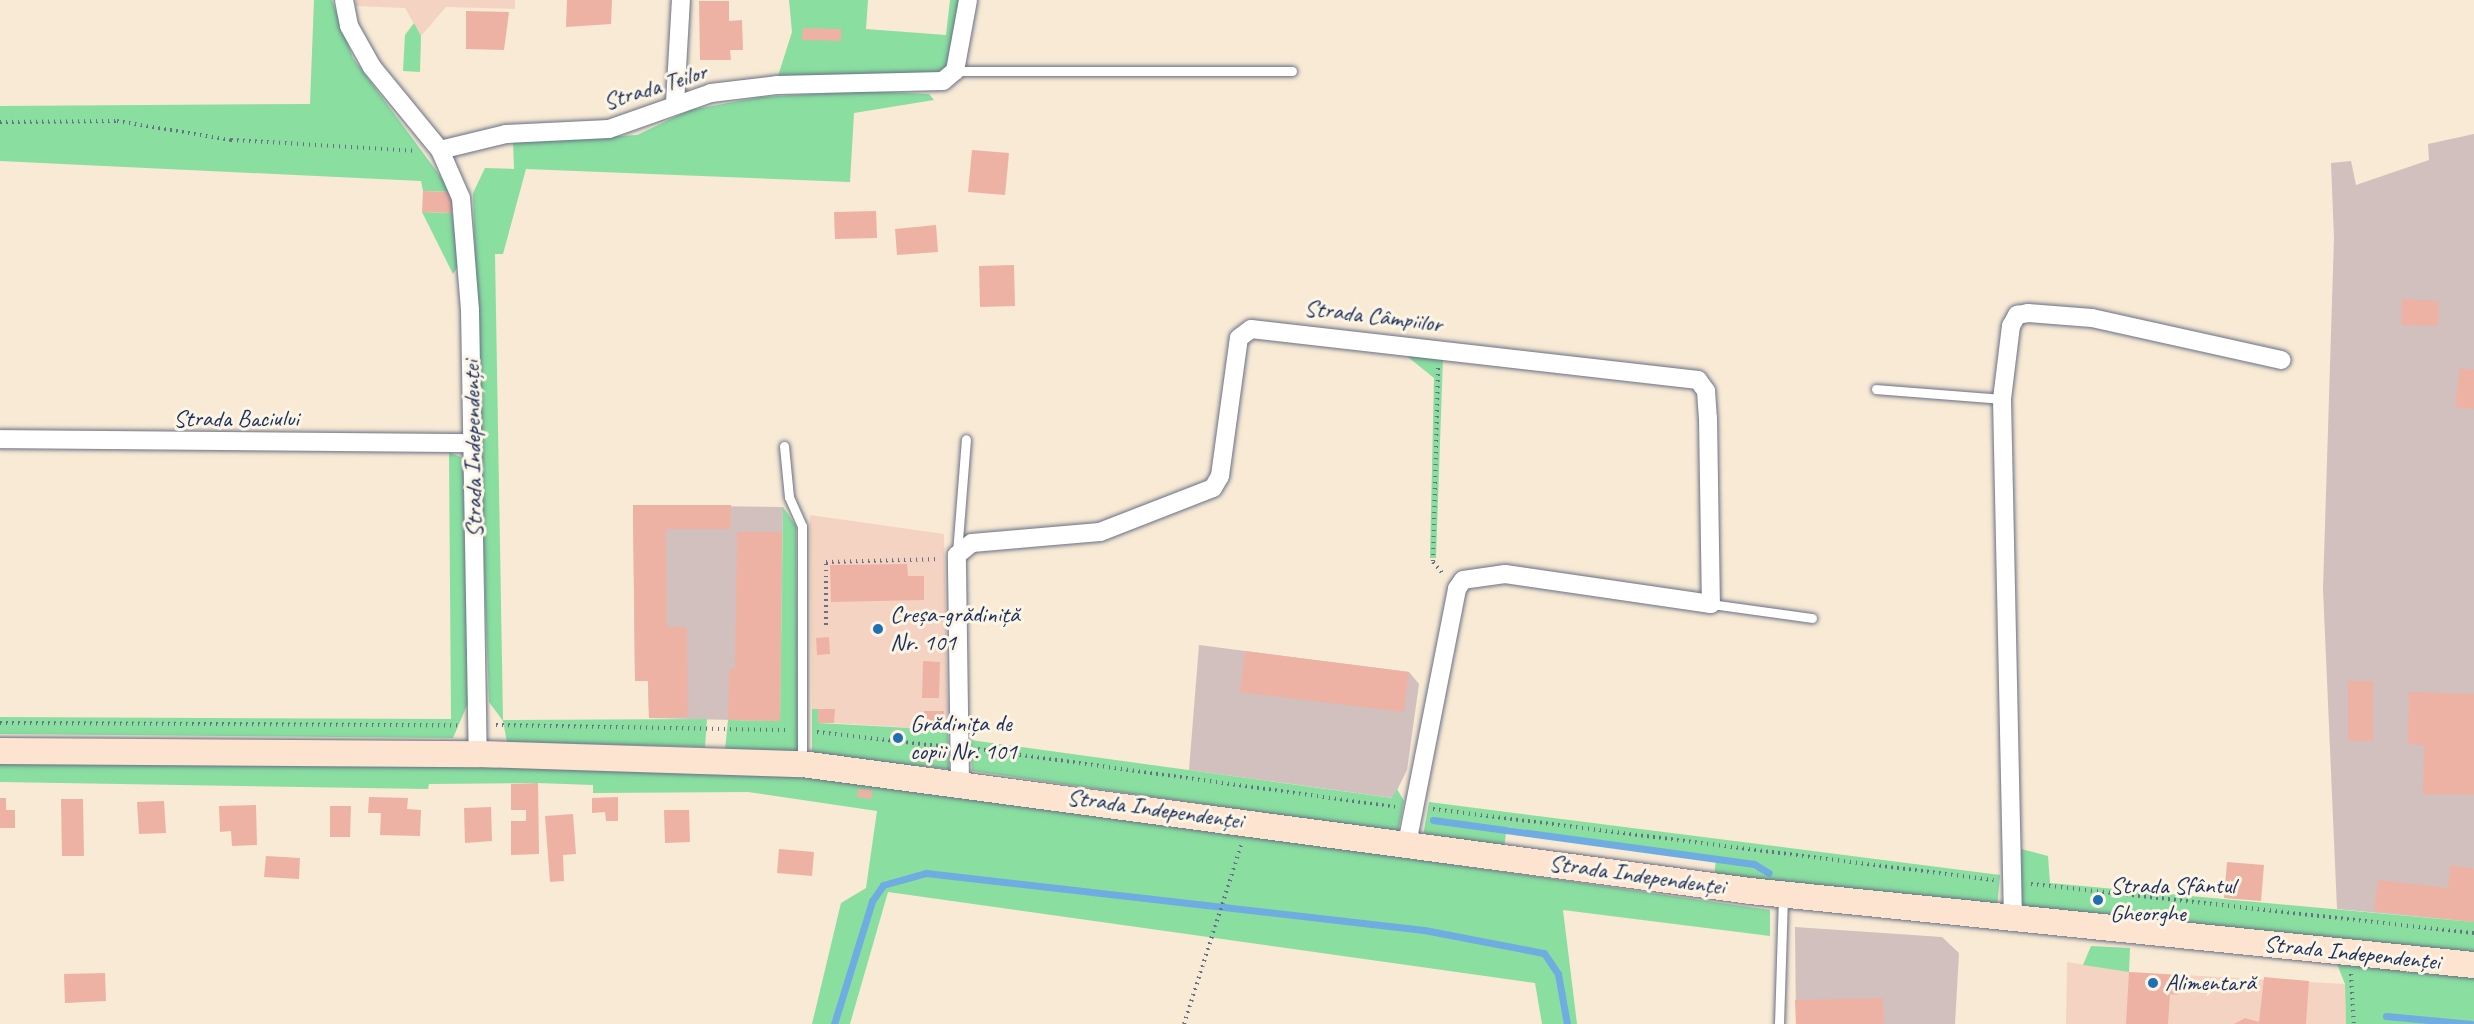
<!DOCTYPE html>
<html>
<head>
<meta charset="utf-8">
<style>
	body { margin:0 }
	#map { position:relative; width:2474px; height:1024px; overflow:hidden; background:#f8ead4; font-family:Caveat,sans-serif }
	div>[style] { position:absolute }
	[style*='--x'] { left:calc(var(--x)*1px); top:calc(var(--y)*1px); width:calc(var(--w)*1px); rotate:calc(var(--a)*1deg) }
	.built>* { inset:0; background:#f5d3c2 }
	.industrial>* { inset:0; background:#d1c0bd }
	.green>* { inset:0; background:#89dea0 }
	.stream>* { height:7px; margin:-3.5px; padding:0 3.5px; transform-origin:3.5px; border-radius:3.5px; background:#6face1 }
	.building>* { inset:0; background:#eeb2a4 }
	.path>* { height:4px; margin-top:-2px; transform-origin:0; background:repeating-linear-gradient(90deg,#687087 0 1.5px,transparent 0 6px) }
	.roads { filter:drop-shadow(0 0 2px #687087) drop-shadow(0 0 2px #687087) }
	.service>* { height:9px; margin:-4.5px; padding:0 4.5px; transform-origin:4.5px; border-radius:4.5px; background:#fff }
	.minor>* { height:18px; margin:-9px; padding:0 9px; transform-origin:9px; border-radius:9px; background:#fff }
	.secondary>* { height:26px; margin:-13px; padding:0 13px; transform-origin:13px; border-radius:13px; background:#fde4d1 }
	.dots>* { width:16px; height:16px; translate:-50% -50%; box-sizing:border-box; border:3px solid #fcf5e5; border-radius:50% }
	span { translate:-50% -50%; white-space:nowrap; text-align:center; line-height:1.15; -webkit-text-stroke:6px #fcf5e5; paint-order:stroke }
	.street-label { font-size:24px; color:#1b2f5e }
	.poi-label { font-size:24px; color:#1b2f5e }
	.left { translate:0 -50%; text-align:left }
</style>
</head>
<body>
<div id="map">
	<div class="built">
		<div style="clip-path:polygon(356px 0,515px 0,515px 9px,446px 7px,421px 36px,405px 8px,356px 6px)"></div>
		<div style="clip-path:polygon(810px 515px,944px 534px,948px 730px,834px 723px,834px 709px,812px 709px)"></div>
		<div style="clip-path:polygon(2067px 962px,2130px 972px,2345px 984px,2346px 1024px,2066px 1024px)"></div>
	</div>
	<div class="industrial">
		<div style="clip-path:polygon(2474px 134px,2474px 922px,2337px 909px,2323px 589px,2334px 238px,2331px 163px,2351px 161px,2356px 185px,2429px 160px,2428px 144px)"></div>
		<div style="clip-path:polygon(633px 505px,783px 507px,780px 721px,649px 718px,648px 681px,635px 681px)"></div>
		<div style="clip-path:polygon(1199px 645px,1409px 672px,1419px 684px,1407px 770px,1393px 798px,1189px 770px)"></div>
		<div style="clip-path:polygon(1795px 927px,1942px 937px,1959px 953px,1955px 1024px,1796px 1024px)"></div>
	</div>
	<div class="green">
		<div style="clip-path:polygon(314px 0,332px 0,353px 58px,452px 192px,423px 191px,421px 181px,0 161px,0 106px,310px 104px)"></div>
		<div style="clip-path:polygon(789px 0,868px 0,866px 29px,946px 35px,950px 0,961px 0,956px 51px,944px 68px,928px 78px,778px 76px,792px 32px)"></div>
		<div style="clip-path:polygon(414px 23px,421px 36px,420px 72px,403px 71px,405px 35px)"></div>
		<div style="clip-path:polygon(864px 91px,929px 94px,934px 100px,854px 113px,850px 182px,526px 169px,503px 254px,495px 254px,503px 720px,707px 719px,705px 747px,507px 742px,503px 721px,489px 702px,484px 564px,473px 193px,485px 168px,514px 169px,513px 142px,637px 135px,690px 110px,761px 97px)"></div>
		<div style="clip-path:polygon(422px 212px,452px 213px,459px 265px,453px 274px)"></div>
		<div style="clip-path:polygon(1403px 353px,1443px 357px,1436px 558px,1430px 558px,1434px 378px)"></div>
		<div style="clip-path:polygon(449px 452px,463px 458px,468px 703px,453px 738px,0 734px,0 717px,451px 719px)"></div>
		<div style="clip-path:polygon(783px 507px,796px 526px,798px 754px,725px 750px,728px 720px,780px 721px)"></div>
		<div style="clip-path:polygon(812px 709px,818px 709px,818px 723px,948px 730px,949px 769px,812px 755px)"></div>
		<div style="clip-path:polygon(970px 740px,1392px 798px,1397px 789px,1404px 801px,1398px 832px,972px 771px)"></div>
		<div style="clip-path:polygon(0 757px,621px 763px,883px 783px,1770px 910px,1770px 936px,1563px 910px,1577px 1024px,1542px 1024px,1535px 983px,888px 892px,850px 1024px,812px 1024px,841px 903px,866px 888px,877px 811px,748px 792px,593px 793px,593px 785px,537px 783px,429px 784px,428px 789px,0 782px)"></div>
		<div style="clip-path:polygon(1429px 802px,2000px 875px,1997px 907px,1714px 879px,1716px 858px,1507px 827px,1504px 848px,1423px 836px)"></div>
		<div style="clip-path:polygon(2021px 849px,2048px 856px,2050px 883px,2474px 922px,2474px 952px,2022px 908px)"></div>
		<div style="clip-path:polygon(2091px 946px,2130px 948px,2129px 972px,2083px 965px)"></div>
		<div style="clip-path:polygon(2337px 964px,2474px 976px,2474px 1024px,2346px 1024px,2345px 984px)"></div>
	</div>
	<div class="stream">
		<div style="--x:1433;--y:820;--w:324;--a:7.8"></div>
		<div style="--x:1754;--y:864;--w:17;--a:31"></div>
		<div style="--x:2386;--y:1016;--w:86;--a:5.3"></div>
		<div style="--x:834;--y:1024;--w:129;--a:-72.8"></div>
		<div style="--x:872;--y:901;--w:19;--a:-55"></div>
		<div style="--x:883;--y:885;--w:45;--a:-15.6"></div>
		<div style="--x:926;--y:873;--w:501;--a:6.53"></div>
		<div style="--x:1424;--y:930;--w:122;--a:10.9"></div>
		<div style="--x:1544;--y:953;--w:25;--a:56"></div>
		<div style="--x:1558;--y:974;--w:51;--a:79.8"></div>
	</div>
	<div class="building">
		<div style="clip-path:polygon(567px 0,612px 0,611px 24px,566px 27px)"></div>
		<div style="clip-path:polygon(699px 1px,729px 1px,729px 21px,742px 20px,743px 50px,730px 50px,731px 60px,700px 60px)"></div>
		<div style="clip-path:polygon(466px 11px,509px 12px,504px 50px,466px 49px)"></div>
		<div style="clip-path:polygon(803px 28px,841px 29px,841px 41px,802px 40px)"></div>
		<div style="clip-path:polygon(972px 150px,1009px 153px,1005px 195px,968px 192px)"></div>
		<div style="clip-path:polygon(423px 191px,452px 192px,452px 213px,422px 212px)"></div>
		<div style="clip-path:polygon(876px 211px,877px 238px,835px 239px,834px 212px)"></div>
		<div style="clip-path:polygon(936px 225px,938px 252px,897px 255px,895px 229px)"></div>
		<div style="clip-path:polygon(1014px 265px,1015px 306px,980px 307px,979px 266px)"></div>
		<div style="clip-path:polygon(2402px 299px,2439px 301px,2438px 326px,2401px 325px)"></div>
		<div style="clip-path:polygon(2460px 368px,2474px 370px,2474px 409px,2455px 407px)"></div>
		<div style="clip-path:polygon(633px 505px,731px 505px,731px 529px,666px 529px,667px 627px,687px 627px,688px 717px,649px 718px,648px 681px,635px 681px)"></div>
		<div style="clip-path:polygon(737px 532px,782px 532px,780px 721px,728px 720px,729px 669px,735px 669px)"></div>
		<div style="clip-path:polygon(907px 564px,908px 576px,924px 576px,924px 600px,831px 602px,830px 565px)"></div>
		<div style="clip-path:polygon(829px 637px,830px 654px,817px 655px,816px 638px)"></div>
		<div style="clip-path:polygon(1245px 651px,1409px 672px,1404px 712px,1240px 692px)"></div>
		<div style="clip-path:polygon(923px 661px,940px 662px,939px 698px,922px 698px)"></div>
		<div style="clip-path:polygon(2348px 681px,2373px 681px,2373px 741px,2348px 741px)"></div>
		<div style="clip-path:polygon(2409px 692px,2474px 694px,2474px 795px,2423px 794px,2424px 745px,2408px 744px)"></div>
		<div style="clip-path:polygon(818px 709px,835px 709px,834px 723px,818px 723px)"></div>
		<div style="clip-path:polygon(924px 711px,944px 711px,943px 730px,923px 728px)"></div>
		<div style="clip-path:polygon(893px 730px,904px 731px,903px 739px,892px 738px)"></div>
		<div style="clip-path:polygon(538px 783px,539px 854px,511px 855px,511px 821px,526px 821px,526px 810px,511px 810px,511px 784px)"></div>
		<div style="clip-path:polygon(858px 789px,873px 790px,871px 799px,857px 797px)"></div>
		<div style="clip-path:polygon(369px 797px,408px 798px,407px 809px,421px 810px,420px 836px,380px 835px,381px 813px,368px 813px)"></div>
		<div style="clip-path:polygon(618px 797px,618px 821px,606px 821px,605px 812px,592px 813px,592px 798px)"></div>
		<div style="clip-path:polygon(0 798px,6px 798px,6px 810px,15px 810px,15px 828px,0 828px)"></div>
		<div style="clip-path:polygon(61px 799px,83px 799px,84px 856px,62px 856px)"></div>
		<div style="clip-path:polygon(164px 801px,166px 833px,139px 834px,137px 802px)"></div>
		<div style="clip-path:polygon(256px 805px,257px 845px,232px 846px,231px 831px,220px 832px,219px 806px)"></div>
		<div style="clip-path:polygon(330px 806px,351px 806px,350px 837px,330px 837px)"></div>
		<div style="clip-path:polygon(491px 807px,492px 841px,465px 843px,464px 808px)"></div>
		<div style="clip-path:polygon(664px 810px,689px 810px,690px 842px,665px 843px)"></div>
		<div style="clip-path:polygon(573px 814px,576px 854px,563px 855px,564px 881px,550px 882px,545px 816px)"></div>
		<div style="clip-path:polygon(779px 849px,814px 852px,812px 876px,777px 873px)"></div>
		<div style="clip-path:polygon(266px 856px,300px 858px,299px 879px,264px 877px)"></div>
		<div style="clip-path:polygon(2227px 862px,2264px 865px,2261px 901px,2224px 898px)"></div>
		<div style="clip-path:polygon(2450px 865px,2474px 869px,2474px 922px,2374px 911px,2378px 880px,2448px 888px)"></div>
		<div style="clip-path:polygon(2129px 972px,2179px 975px,2178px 995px,2170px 994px,2168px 1024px,2126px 1024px)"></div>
		<div style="clip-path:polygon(105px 973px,106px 1001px,65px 1003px,64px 974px)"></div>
		<div style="clip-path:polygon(2264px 977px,2309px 981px,2306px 1024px,2234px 1024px,2245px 1018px,2259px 1022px)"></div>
		<div style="clip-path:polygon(1883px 998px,1884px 1024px,1796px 1024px,1795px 1000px)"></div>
	</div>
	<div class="path">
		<div style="--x:0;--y:122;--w:117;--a:-0.5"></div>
		<div style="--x:117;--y:121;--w:116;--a:9.5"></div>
		<div style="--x:231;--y:140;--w:183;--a:3.4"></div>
		<div style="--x:1438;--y:368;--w:194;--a:91.5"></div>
		<div style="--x:1433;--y:562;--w:17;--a:50"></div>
		<div style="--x:826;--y:625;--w:63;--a:-90"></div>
		<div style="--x:826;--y:562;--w:113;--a:-1.5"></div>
		<div style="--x:0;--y:723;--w:458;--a:0.3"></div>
		<div style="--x:496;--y:725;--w:292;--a:1"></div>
		<div style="--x:817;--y:732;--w:124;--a:6.5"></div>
		<div style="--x:978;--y:749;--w:421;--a:7.9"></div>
		<div style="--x:1433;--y:809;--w:565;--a:7.21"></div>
		<div style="--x:2031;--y:884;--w:446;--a:6.3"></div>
		<div style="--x:2351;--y:974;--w:50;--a:86.6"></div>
		<div style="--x:1184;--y:1024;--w:188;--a:-72.3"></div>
	</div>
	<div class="roads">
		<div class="service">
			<div style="--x:955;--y:71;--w:337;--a:0"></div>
			<div style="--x:1876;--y:389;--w:126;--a:4.5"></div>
			<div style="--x:784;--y:446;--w:51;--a:84.4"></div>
			<div style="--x:789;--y:497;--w:32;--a:66"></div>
			<div style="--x:802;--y:526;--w:236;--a:90"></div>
			<div style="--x:957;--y:553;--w:114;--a:-85.5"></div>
			<div style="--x:1711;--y:604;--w:102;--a:7.9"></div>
			<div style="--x:1779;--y:1024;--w:127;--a:-88.2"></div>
		</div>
		<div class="minor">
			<div style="--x:344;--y:0;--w:26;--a:79"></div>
			<div style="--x:349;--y:26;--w:47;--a:60.7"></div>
			<div style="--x:372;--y:67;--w:107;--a:50.7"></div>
			<div style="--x:440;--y:150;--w:52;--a:66.4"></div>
			<div style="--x:461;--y:198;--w:112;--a:85.4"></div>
			<div style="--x:470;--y:310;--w:444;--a:89"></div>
			<div style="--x:675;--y:103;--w:103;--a:-86.7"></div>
			<div style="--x:440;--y:150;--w:68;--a:-13.6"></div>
			<div style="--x:506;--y:134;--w:103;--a:-2.8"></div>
			<div style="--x:609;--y:129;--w:108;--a:-19.4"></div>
			<div style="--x:711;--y:93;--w:66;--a:-6.9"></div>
			<div style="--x:777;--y:85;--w:166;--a:-1.4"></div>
			<div style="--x:943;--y:81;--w:16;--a:-40"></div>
			<div style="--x:955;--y:71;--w:72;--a:-79.6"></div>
			<div style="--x:0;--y:439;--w:472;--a:0.5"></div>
			<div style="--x:960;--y:782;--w:227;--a:-90.8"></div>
			<div style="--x:957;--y:555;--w:19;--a:-39"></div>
			<div style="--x:972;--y:543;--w:128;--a:-4.9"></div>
			<div style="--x:1100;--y:532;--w:121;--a:-21.3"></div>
			<div style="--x:1213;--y:488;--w:14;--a:-60"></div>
			<div style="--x:1220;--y:476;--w:139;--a:-82.2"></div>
			<div style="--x:1239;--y:338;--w:15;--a:-37"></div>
			<div style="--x:1251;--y:329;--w:450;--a:6.5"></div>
			<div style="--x:1698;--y:380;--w:14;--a:54"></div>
			<div style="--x:1706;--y:391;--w:27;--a:86"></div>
			<div style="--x:1708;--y:418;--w:186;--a:89.1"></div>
			<div style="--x:1711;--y:604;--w:208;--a:-171.7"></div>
			<div style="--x:1505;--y:574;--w:42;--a:171.9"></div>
			<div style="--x:1463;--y:580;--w:11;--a:124"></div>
			<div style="--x:1457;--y:589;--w:260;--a:101.1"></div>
			<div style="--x:2013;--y:920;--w:521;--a:-91.21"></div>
			<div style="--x:2002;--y:399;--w:74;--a:-83"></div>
			<div style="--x:2011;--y:326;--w:13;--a:-61"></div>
			<div style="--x:2017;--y:315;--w:11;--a:-10"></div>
			<div style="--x:2028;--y:313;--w:64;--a:4.5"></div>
			<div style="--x:2092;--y:318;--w:194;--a:12.5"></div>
		</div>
		<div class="secondary">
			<div style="--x:0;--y:751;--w:478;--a:0.4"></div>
			<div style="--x:478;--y:754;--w:324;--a:1.8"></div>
			<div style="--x:802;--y:764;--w:956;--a:7.63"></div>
			<div style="--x:1750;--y:891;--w:728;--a:5.84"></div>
		</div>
	</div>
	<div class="dots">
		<div style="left:878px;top:629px;background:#1f6fb2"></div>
		<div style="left:898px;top:738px;background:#1f6fb2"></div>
		<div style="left:2098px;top:900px;background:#1f6fb2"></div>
		<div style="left:2153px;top:983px;background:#1f6fb2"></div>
	</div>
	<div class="street-label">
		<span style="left:655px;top:87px;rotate:-17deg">Strada Teilor</span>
		<span style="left:1373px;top:316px;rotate:7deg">Strada Câmpiilor</span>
		<span style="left:236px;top:419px">Strada Baciului</span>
		<span style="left:473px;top:449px;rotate:-91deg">Strada Independenței</span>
		<span style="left:1155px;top:809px;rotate:8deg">Strada Independenței</span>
		<span style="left:1637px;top:875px;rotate:8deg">Strada Independenței</span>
		<span style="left:2352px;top:953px;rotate:6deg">Strada Independenței</span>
	</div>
	<div class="poi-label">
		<span class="left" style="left:890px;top:629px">Creșa-grădiniță<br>Nr. 101</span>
		<span class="left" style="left:910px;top:738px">Grădinița de<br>copii Nr. 101</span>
		<span class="left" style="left:2110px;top:900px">Strada Sfântul<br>Gheorghe</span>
		<span class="left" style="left:2165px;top:983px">Alimentară</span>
	</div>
</div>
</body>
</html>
